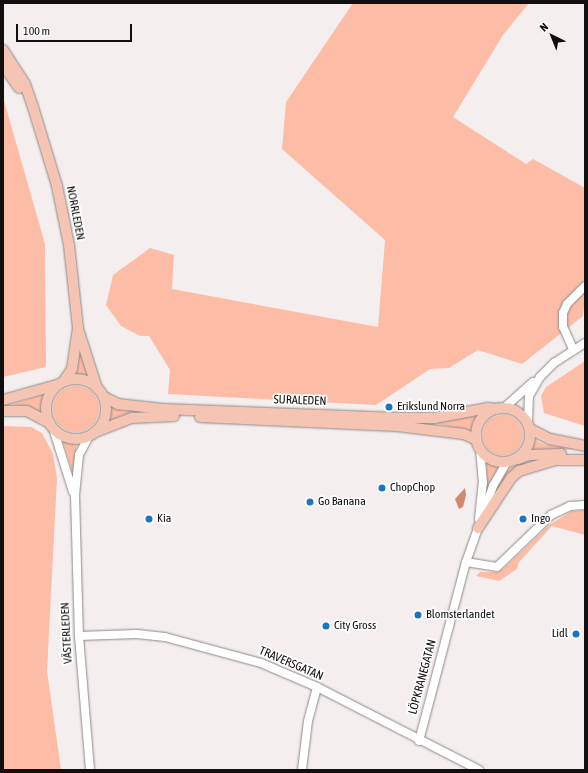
<!DOCTYPE html>
<html>
<head>
<meta charset="utf-8">
<style>
	body { margin:0 }
	#map { position:relative; width:588px; height:773px; overflow:hidden; background:#f4efee; font-family:"Asap Condensed",sans-serif }
	div>[style] { position:absolute }
	[style*='--x'] { left:calc(var(--x)*1px); top:calc(var(--y)*1px); width:calc(var(--w)*1px); rotate:calc(var(--a)*1deg) }
	.green>* { inset:0; background:#fdbca5 }
	.round { border-radius:50% }
	.water>* { inset:0; background:#d0886e }
	.roads { filter:drop-shadow(0 0 1px #8d8987) drop-shadow(0 0 1px #8d8987) }
	.minor>* { height:8px; margin:-4px; padding:0 4px; transform-origin:4px; border-radius:4px; background:#fff }
	.major>* { height:10px; margin:-5px; padding:0 5px; transform-origin:5px; border-radius:5px; background:#f5c4b2 }
	.major>.ring { margin:-5px; padding:0; box-sizing:content-box; background:none; border:10px solid #f5c4b2; border-radius:50% }
	.dots>* { width:11px; height:11px; translate:-50% -50%; box-sizing:border-box; border:2px solid #fff; border-radius:50% }
	span { translate:-50% -50%; white-space:nowrap; text-align:center; line-height:1.15; -webkit-text-stroke:3.5px #fff; paint-order:stroke }
	.street-label { font-size:12px; color:#100e0e }
	.poi-label { font-size:12px; color:#100e0e }
	.left { translate:0 -50%; text-align:left }
	.right { translate:-100% -50%; text-align:right }
	.frame { position:absolute; inset:0; border:4px solid #100e0e; pointer-events:none }
	.north { position:absolute; left:532px; top:16px; width:40px; height:40px; -webkit-text-stroke:3px #fff; paint-order:stroke; rotate:317deg; font-size:11px; font-weight:700; line-height:16px; text-align:center; color:#100e0e }
	.north::after { content:''; display:block; margin:auto; width:14px; height:18px; background:#100e0e; clip-path:polygon(50% 0,100% 100%,50% 72%,0 100%) }
	.scale { position:absolute; left:16px; top:24px; width:116px; height:18px; box-sizing:border-box; border:2px solid #100e0e; border-top:0; padding-left:5px; font-size:12px; line-height:14px; white-space:nowrap; color:#100e0e; -webkit-text-stroke:3px #fff; paint-order:stroke }
</style>
</head>
<body>
<div id="map">
	<div class="green">
		<div style="clip-path:polygon(353px 3px,529px 3px,503px 35px,453px 117px,526px 164px,533px 159px,585px 188px,585px 299px,583px 316px,522px 364px,478px 350px,449px 368px,430px 369px,376px 405px,168px 394px,170px 370px,149px 336px,140px 336px,121px 326px,106px 305px,113px 275px,150px 248px,174px 255px,172px 289px,378px 327px,385px 240px,282px 149px,286px 102px)"></div>
		<div style="clip-path:polygon(3px 97px,45px 244px,46px 367px,3px 377px)"></div>
		<div style="clip-path:polygon(78px 346px,89px 376px,74px 373px)"></div>
		<div style="clip-path:polygon(585px 361px,585px 426px,544px 413px,541px 396px,546px 387px)"></div>
		<div class="round" style="left:53px;top:386px;width:46px;height:46px"></div>
		<div style="clip-path:polygon(44px 394px,41px 411px,14px 405px,14px 404px)"></div>
		<div style="clip-path:polygon(111px 406px,122px 410px,144px 410px,109px 421px)"></div>
		<div style="clip-path:polygon(480px 414px,472px 431px,438px 424px,439px 422px)"></div>
		<div class="round" style="left:483px;top:415px;width:40px;height:40px"></div>
		<div style="clip-path:polygon(3px 426px,31px 427px,42px 433px,53px 454px,57px 478px,47px 671px,61px 770px,3px 770px)"></div>
		<div style="clip-path:polygon(535px 440px,543px 444px,576px 449px,531px 452px)"></div>
		<div style="clip-path:polygon(63px 441px,77px 444px,74px 471px,72px 471px)"></div>
		<div style="clip-path:polygon(529px 461px,521px 466px,495px 494px,501px 477px,508px 469px)"></div>
		<div style="clip-path:polygon(486px 462px,498px 467px,488px 492px,487px 492px)"></div>
		<div style="clip-path:polygon(585px 510px,585px 535px,552px 526px,519px 562px,517px 569px,499px 581px,476px 576px,480px 572px,496px 572px,503px 569px,549px 525px,572px 511px)"></div>
	</div>
	<div class="water">
		<div style="clip-path:polygon(465px 488px,466px 495px,463px 507px,459px 509px,455px 499px)"></div>
	</div>
	<div class="roads">
		<div class="minor">
			<div style="--x:573;--y:349;--w:24;--a:-114"></div>
			<div style="--x:563;--y:327;--w:14;--a:-90"></div>
			<div style="--x:563;--y:313;--w:10;--a:-66"></div>
			<div style="--x:567;--y:304;--w:25;--a:-45"></div>
			<div style="--x:504;--y:408;--w:39;--a:-42"></div>
			<div style="--x:528;--y:423;--w:27;--a:-88"></div>
			<div style="--x:529;--y:396;--w:22;--a:-60"></div>
			<div style="--x:540;--y:377;--w:20;--a:-45"></div>
			<div style="--x:554;--y:363;--w:37;--a:-33"></div>
			<div style="--x:53;--y:428;--w:67;--a:72.6"></div>
			<div style="--x:89;--y:436;--w:21;--a:118"></div>
			<div style="--x:79;--y:455;--w:40;--a:95.7"></div>
			<div style="--x:75;--y:495;--w:141;--a:88.4"></div>
			<div style="--x:79;--y:636;--w:134;--a:85.3"></div>
			<div style="--x:479;--y:519;--w:36;--a:-84"></div>
			<div style="--x:483;--y:483;--w:35;--a:-95"></div>
			<div style="--x:466;--y:562;--w:31;--a:9"></div>
			<div style="--x:497;--y:567;--w:75;--a:-43.9"></div>
			<div style="--x:551;--y:515;--w:21;--a:-25"></div>
			<div style="--x:570;--y:506;--w:15;--a:-4"></div>
			<div style="--x:79;--y:636;--w:58;--a:-2"></div>
			<div style="--x:137;--y:634;--w:28;--a:6"></div>
			<div style="--x:165;--y:637;--w:99;--a:15.2"></div>
			<div style="--x:261;--y:663;--w:61;--a:23.2"></div>
			<div style="--x:317;--y:687;--w:182;--a:27.1"></div>
			<div style="--x:419;--y:741;--w:185;--a:-75.3"></div>
			<div style="--x:466;--y:562;--w:81;--a:-70.4"></div>
			<div style="--x:493;--y:486;--w:28;--a:-60"></div>
			<div style="--x:302;--y:770;--w:49;--a:-83"></div>
			<div style="--x:308;--y:721;--w:35;--a:-75"></div>
		</div>
		<div class="major">
			<div style="--x:3;--y:50;--w:40;--a:57.1"></div>
			<div style="--x:25;--y:84;--w:24;--a:71"></div>
			<div style="--x:33;--y:107;--w:83;--a:73.1"></div>
			<div style="--x:57;--y:186;--w:60;--a:78.5"></div>
			<div style="--x:69;--y:245;--w:83;--a:83.8"></div>
			<div style="--x:78;--y:328;--w:41;--a:98.3"></div>
			<div style="--x:72;--y:369;--w:14;--a:124"></div>
			<div style="--x:3;--y:65;--w:28;--a:55"></div>
			<div style="--x:79;--y:332;--w:59;--a:72.2"></div>
			<div class="ring" style="left:46px;top:379px;width:50px;height:50px"></div>
			<div style="--x:104;--y:397;--w:16;--a:27"></div>
			<div style="--x:118;--y:404;--w:45;--a:6.3"></div>
			<div style="--x:163;--y:409;--w:235;--a:2.2"></div>
			<div style="--x:398;--y:418;--w:36;--a:0"></div>
			<div style="--x:434;--y:418;--w:55;--a:-10.5"></div>
			<div style="--x:488;--y:408;--w:9;--a:6"></div>
			<div style="--x:3;--y:400;--w:56;--a:-15.5"></div>
			<div class="ring" style="left:476px;top:408px;width:44px;height:44px"></div>
			<div style="--x:3;--y:411;--w:24;--a:0"></div>
			<div style="--x:27;--y:411;--w:26;--a:28"></div>
			<div style="--x:200;--y:417;--w:197;--a:2.6"></div>
			<div style="--x:397;--y:426;--w:67;--a:6.8"></div>
			<div style="--x:464;--y:434;--w:14;--a:25"></div>
			<div style="--x:530;--y:429;--w:22;--a:27"></div>
			<div style="--x:550;--y:439;--w:36;--a:11"></div>
			<div style="--x:95;--y:432;--w:40;--a:-21"></div>
			<div style="--x:132;--y:418;--w:42;--a:-2.7"></div>
			<div style="--x:518;--y:459;--w:12;--a:-20"></div>
			<div style="--x:529;--y:455;--w:32;--a:-2"></div>
			<div style="--x:478;--y:528;--w:60;--a:-56.6"></div>
			<div style="--x:511;--y:478;--w:11;--a:-41"></div>
			<div style="--x:519;--y:471;--w:39;--a:-17"></div>
			<div style="--x:556;--y:460;--w:29;--a:0"></div>
		</div>
	</div>
	<div class="dots">
		<div style="left:389px;top:407px;background:#1d73c1"></div>
		<div style="left:382px;top:488px;background:#1d73c1"></div>
		<div style="left:310px;top:502px;background:#1d73c1"></div>
		<div style="left:149px;top:519px;background:#1d73c1"></div>
		<div style="left:523px;top:519px;background:#1d73c1"></div>
		<div style="left:418px;top:615px;background:#1d73c1"></div>
		<div style="left:326px;top:626px;background:#1d73c1"></div>
		<div style="left:576px;top:634px;background:#1d73c1"></div>
	</div>
	<div class="street-label">
		<span style="left:75px;top:213px;rotate:79deg">NORRLEDEN</span>
		<span style="left:300px;top:401px;rotate:2deg">SURALEDEN</span>
		<span style="left:67px;top:633px;rotate:-93deg">VÄSTERLEDEN</span>
		<span style="left:291px;top:664px;rotate:23deg">TRAVERSGATAN</span>
		<span style="left:423px;top:677px;rotate:-75deg">LÖPKRANEGATAN</span>
	</div>
	<div class="poi-label">
		<span class="left" style="left:397px;top:407px">Erikslund Norra</span>
		<span class="left" style="left:390px;top:488px">ChopChop</span>
		<span class="left" style="left:318px;top:502px">Go Banana</span>
		<span class="left" style="left:157px;top:519px">Kia</span>
		<span class="left" style="left:531px;top:519px">Ingo</span>
		<span class="left" style="left:426px;top:615px">Blomsterlandet</span>
		<span class="left" style="left:334px;top:626px">City Gross</span>
		<span class="right" style="left:568px;top:634px">Lidl</span>
	</div>
	<div class="frame"></div>
	<div class="north">N</div>
	<div class="scale">100 m</div>
</div>
</body>
</html>
